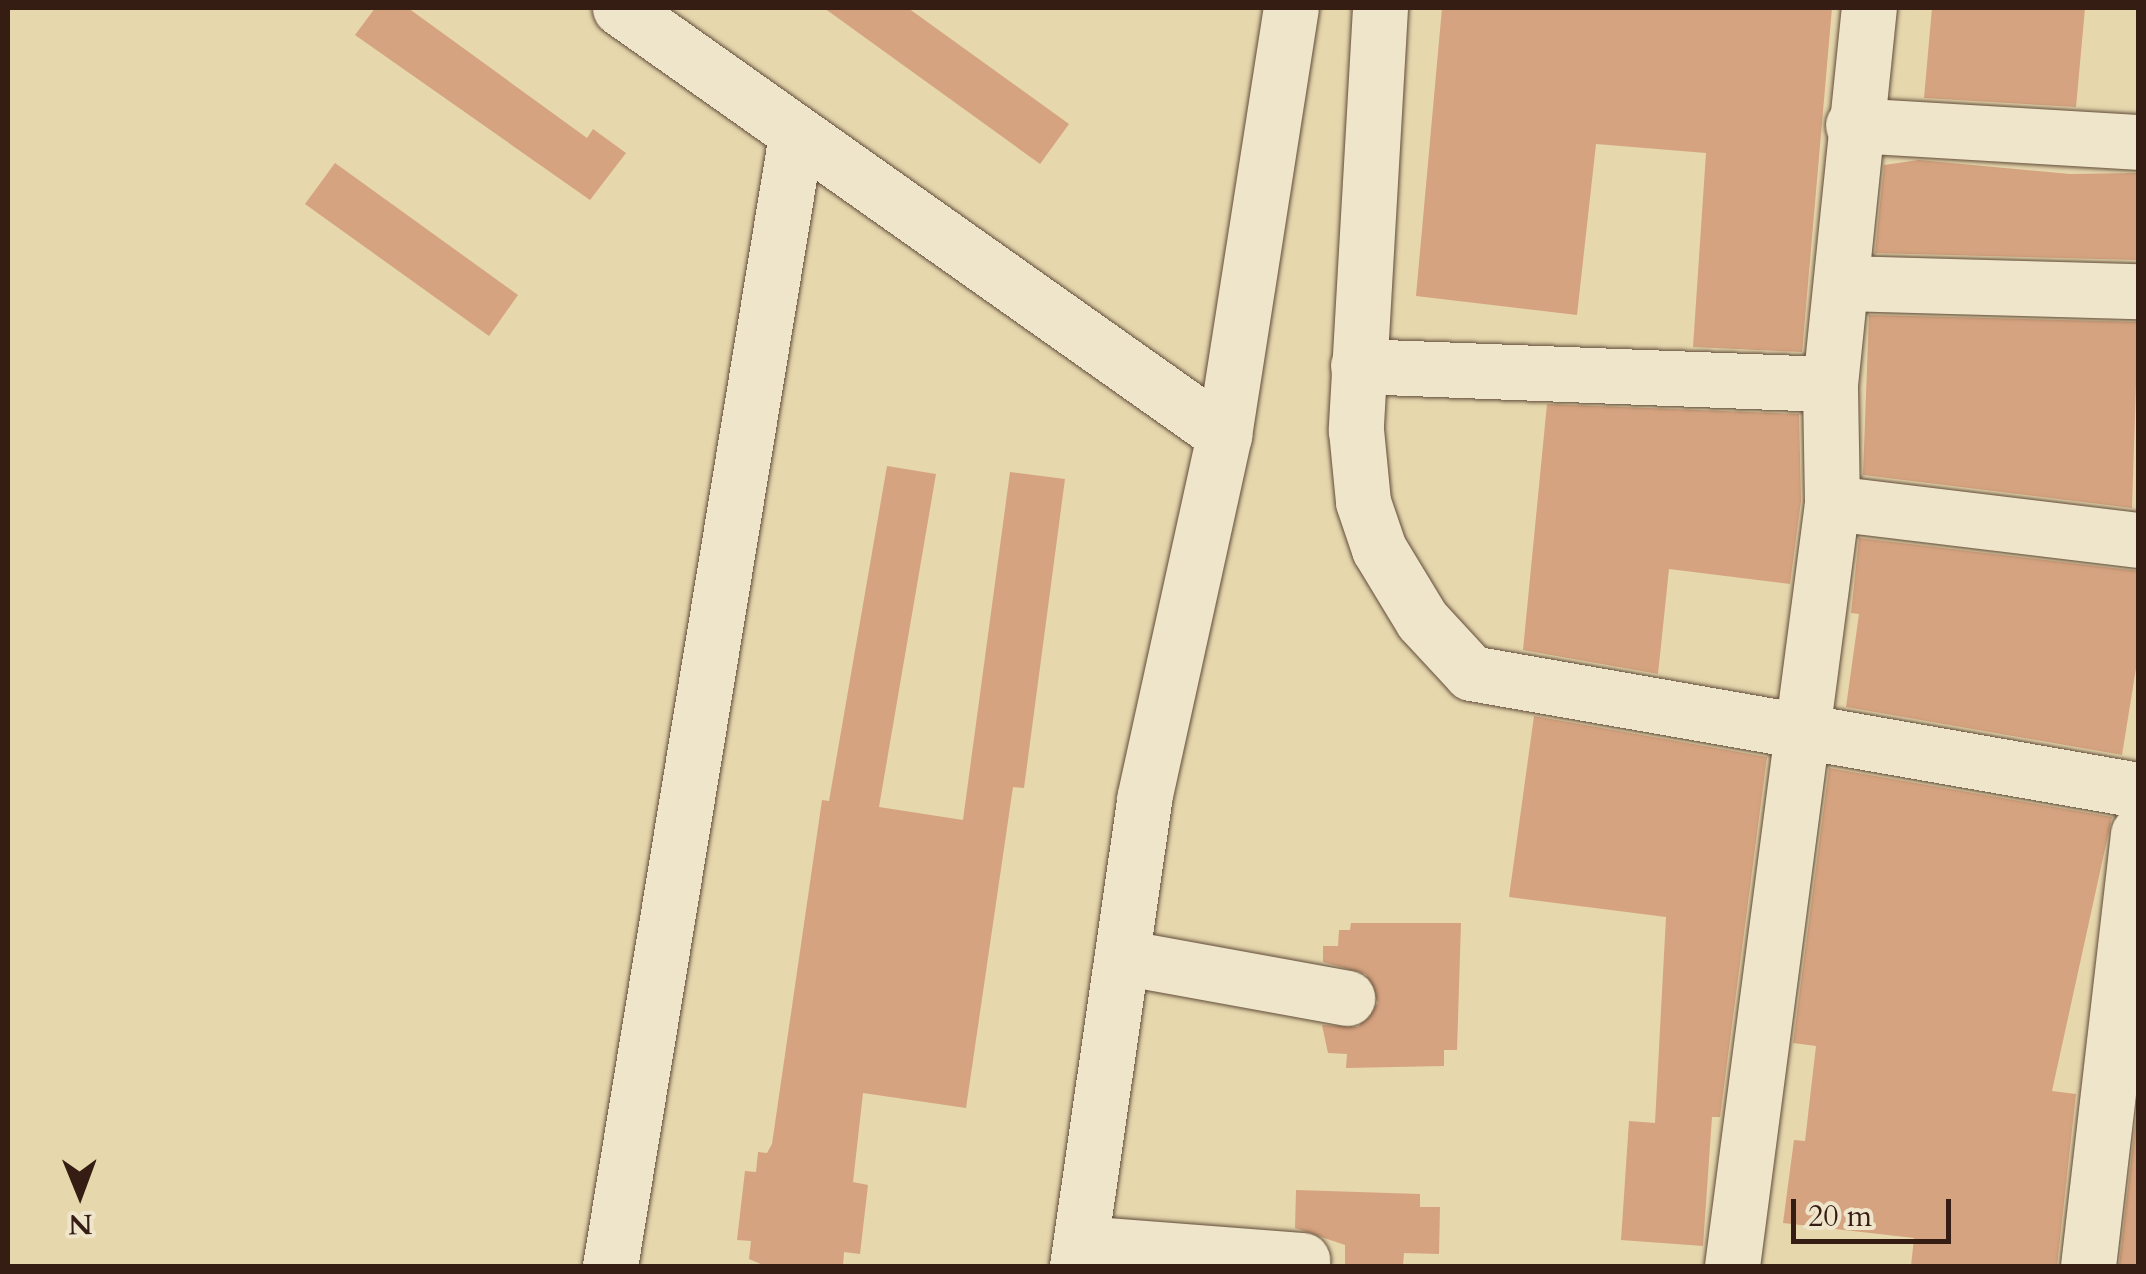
<!DOCTYPE html>
<html>
<head>
<meta charset="utf-8">
<style>
	body { margin:0 }
	#map { position:relative; width:2146px; height:1274px; overflow:hidden; background:#e6d7ad; font-family:Cardo,serif }
	div>[style] { position:absolute }
	[style*='--x'] { left:calc(var(--x)*1px); top:calc(var(--y)*1px); width:calc(var(--w)*1px); rotate:calc(var(--a)*1deg) }
	.building>* { inset:0; background:#d5a37f }
	.roads { filter:drop-shadow(0 0 2px #614c3a) drop-shadow(0 0 2px #614c3a) }
	.minor>* { height:55px; margin:-27.5px; padding:0 27.5px; transform-origin:27.5px; border-radius:27.5px; background:#efe5ca }
	span { translate:-50% -50%; white-space:nowrap; text-align:center; line-height:1.15; -webkit-text-stroke:8px #efe5ca; paint-order:stroke }
	.frame { position:absolute; inset:0; border:10px solid #351d14; pointer-events:none }
	.north { position:absolute; left:30px; top:1144px; width:100px; height:100px; -webkit-text-stroke:8px #efe5ca; paint-order:stroke; rotate:179deg; font-size:28px; font-weight:700; line-height:40px; text-align:center; color:#351d14 }
	.north::after { content:''; display:block; margin:auto; width:35px; height:45px; background:#351d14; clip-path:polygon(50% 0,100% 100%,50% 72%,0 100%) }
	.scale { position:absolute; left:1791px; top:1199px; width:160px; height:45px; box-sizing:border-box; border:5px solid #351d14; border-top:0; padding-left:12px; font-size:30px; line-height:35px; white-space:nowrap; color:#351d14; -webkit-text-stroke:8px #efe5ca; paint-order:stroke }
</style>
</head>
<body>
<div id="map">
	<div class="building">
		<div style="clip-path:polygon(375px 8px,408px 8px,587px 138px,593px 129px,626px 153px,590px 200px,355px 35px)"></div>
		<div style="clip-path:polygon(824px 8px,908px 8px,1069px 124px,1040px 164px)"></div>
		<div style="clip-path:polygon(1442px 8px,1832px 8px,1802px 352px,1693px 347px,1706px 153px,1596px 144px,1577px 315px,1416px 296px)"></div>
		<div style="clip-path:polygon(1932px 8px,2085px 8px,2076px 107px,1924px 98px)"></div>
		<div style="clip-path:polygon(1919px 160px,2070px 174px,2138px 173px,2138px 260px,1875px 253px,1884px 165px)"></div>
		<div style="clip-path:polygon(335px 163px,518px 295px,489px 336px,305px 204px)"></div>
		<div style="clip-path:polygon(1869px 315px,2138px 322px,2132px 508px,1863px 475px)"></div>
		<div style="clip-path:polygon(1547px 404px,1799px 414px,1801px 501px,1790px 584px,1669px 569px,1658px 674px,1523px 650px)"></div>
		<div style="clip-path:polygon(887px 466px,936px 474px,879px 807px,963px 820px,1010px 472px,1065px 479px,1024px 788px,1013px 787px,966px 1108px,863px 1093px,853px 1182px,868px 1185px,860px 1254px,844px 1252px,843px 1266px,765px 1266px,749px 1259px,751px 1241px,737px 1240px,745px 1171px,756px 1172px,758px 1152px,767px 1153px,772px 1144px,822px 800px,829px 801px)"></div>
		<div style="clip-path:polygon(1859px 538px,2138px 571px,2138px 656px,2122px 755px,1846px 707px,1859px 614px,1851px 613px)"></div>
		<div style="clip-path:polygon(1534px 716px,1767px 757px,1720px 1117px,1712px 1117px,1703px 1246px,1621px 1240px,1629px 1121px,1655px 1123px,1666px 917px,1509px 897px)"></div>
		<div style="clip-path:polygon(1829px 768px,2112px 817px,2052px 1091px,2076px 1094px,2057px 1266px,1911px 1266px,1914px 1238px,1783px 1223px,1794px 1140px,1805px 1141px,1816px 1046px,1793px 1043px)"></div>
		<div style="clip-path:polygon(1351px 923px,1461px 923px,1457px 1050px,1444px 1050px,1444px 1066px,1346px 1068px,1347px 1054px,1328px 1053px,1322px 1025px,1358px 1027px,1378px 1003px,1366px 974px,1323px 962px,1323px 946px,1338px 946px,1339px 930px,1350px 930px)"></div>
		<div style="clip-path:polygon(2138px 1101px,2138px 1266px,2119px 1266px)"></div>
		<div style="clip-path:polygon(1296px 1190px,1420px 1194px,1420px 1207px,1440px 1207px,1439px 1254px,1404px 1253px,1403px 1266px,1345px 1266px,1345px 1245px,1295px 1228px)"></div>
	</div>
	<div class="roads">
		<div class="minor">
			<div style="--x:620;--y:8;--w:740;--a:35.26"></div>
			<div style="--x:1380;--y:8;--w:423;--a:93.3"></div>
			<div style="--x:1356;--y:430;--w:72;--a:84.4"></div>
			<div style="--x:1363;--y:502;--w:50;--a:71.2"></div>
			<div style="--x:1379;--y:549;--w:83;--a:58.8"></div>
			<div style="--x:1422;--y:620;--w:72;--a:47.2"></div>
			<div style="--x:1471;--y:673;--w:677;--a:9.95"></div>
			<div style="--x:1853;--y:125;--w:286;--a:3.4"></div>
			<div style="--x:1844;--y:283;--w:294;--a:1.6"></div>
			<div style="--x:1358;--y:366;--w:472;--a:2.2"></div>
			<div style="--x:1832;--y:503;--w:308;--a:6.9"></div>
			<div style="--x:1122;--y:957;--w:229;--a:10.3"></div>
			<div style="--x:1081;--y:1243;--w:222;--a:4.4"></div>
			<div style="--x:610;--y:1266;--w:1146;--a:-80.66"></div>
			<div style="--x:1077;--y:1266;--w:472;--a:-81.8"></div>
			<div style="--x:1144;--y:799;--w:373;--a:-77.6"></div>
			<div style="--x:1224;--y:435;--w:432;--a:-81.1"></div>
			<div style="--x:1732;--y:1266;--w:770;--a:-82.53"></div>
			<div style="--x:1832;--y:503;--w:119;--a:-91"></div>
			<div style="--x:1830;--y:384;--w:378;--a:-84.1"></div>
			<div style="--x:2088;--y:1266;--w:435;--a:-83.4"></div>
		</div>
	</div>
	<div class="frame"></div>
	<div class="north">N</div>
	<div class="scale">20 m</div>
</div>
</body>
</html>
